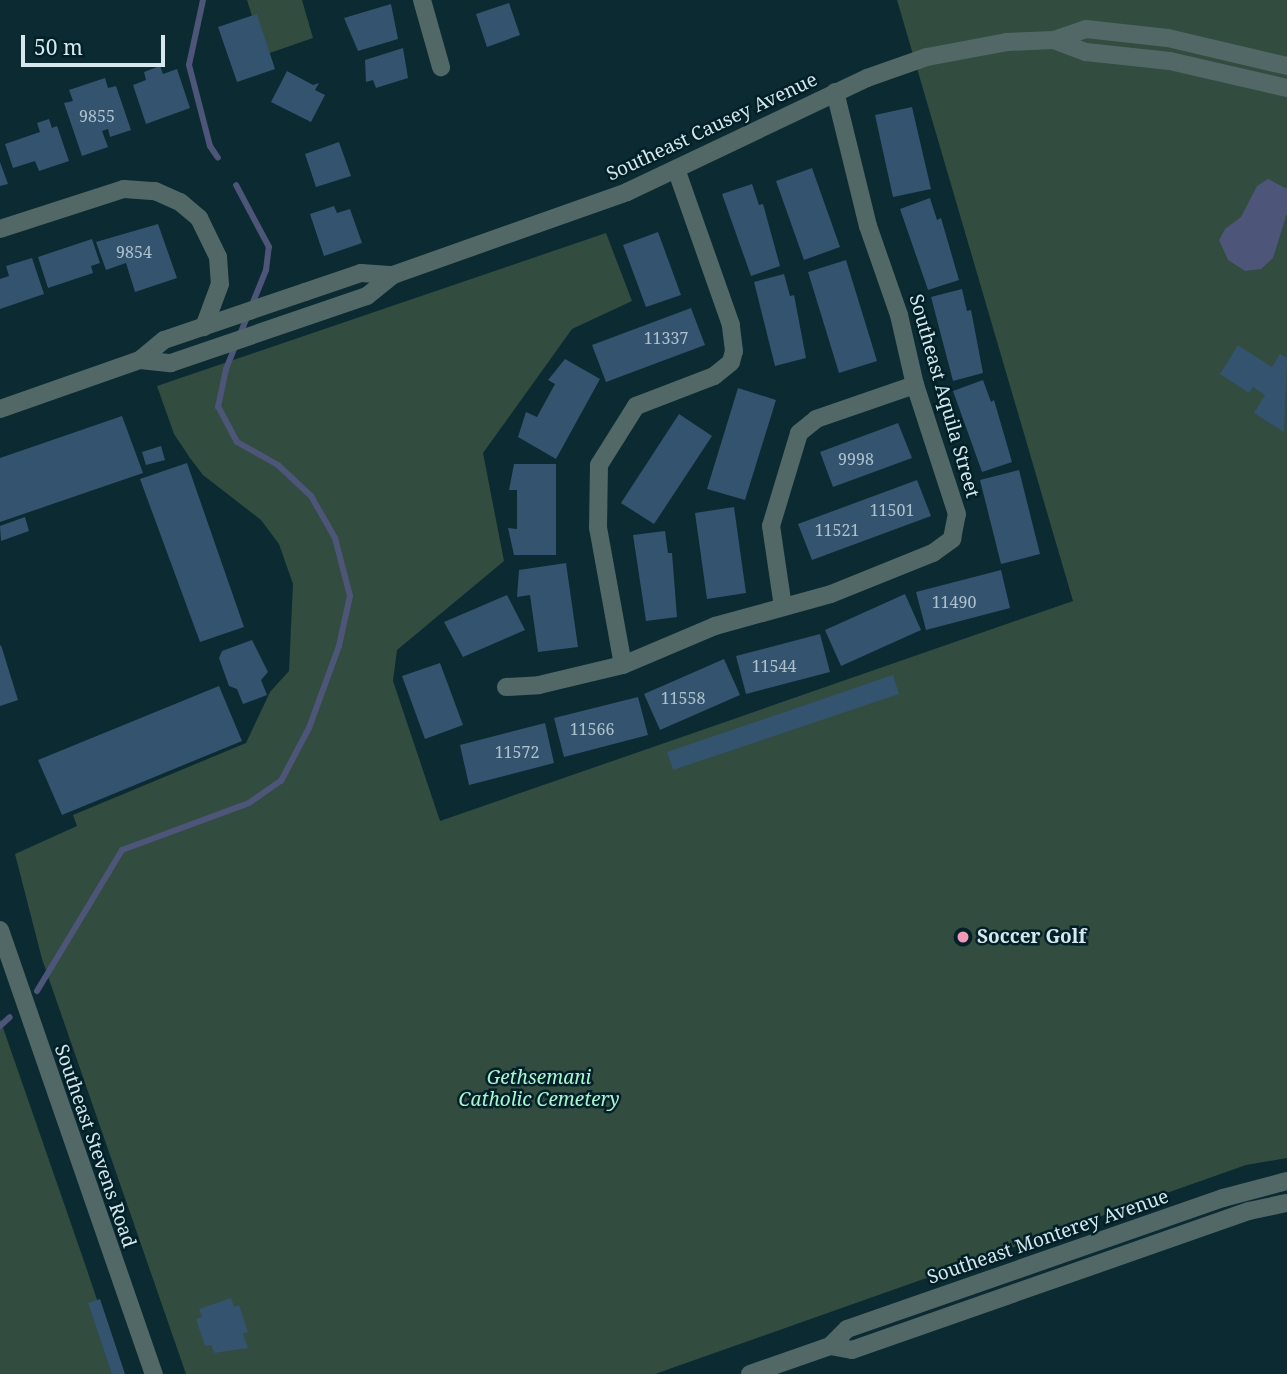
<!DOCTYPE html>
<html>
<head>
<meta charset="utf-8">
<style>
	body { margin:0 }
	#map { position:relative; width:1287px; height:1374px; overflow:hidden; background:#0c2a32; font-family:"Noto Serif",serif }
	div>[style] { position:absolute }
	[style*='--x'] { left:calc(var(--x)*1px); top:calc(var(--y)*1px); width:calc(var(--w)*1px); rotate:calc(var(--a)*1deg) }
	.green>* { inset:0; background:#324c3f }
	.water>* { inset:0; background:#4d5579 }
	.stream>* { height:6px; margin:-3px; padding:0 3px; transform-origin:3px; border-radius:3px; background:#4d5579 }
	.building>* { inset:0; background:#33536f }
	.minor>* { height:18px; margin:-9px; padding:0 9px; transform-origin:9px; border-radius:9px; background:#526867 }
	.tertiary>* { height:18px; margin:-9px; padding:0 9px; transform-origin:9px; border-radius:9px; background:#526867 }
	.dots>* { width:19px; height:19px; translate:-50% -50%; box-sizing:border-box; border:4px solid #022028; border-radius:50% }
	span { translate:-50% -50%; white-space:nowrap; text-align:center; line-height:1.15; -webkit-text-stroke:5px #022028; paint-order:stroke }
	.number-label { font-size:16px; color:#aec2ce }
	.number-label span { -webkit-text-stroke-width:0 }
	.street-label { font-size:19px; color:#d7e7ed }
	.poi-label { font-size:19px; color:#d7e7ed; font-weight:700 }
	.left { translate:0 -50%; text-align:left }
	.park-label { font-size:19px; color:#aaf6d1; font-style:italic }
	.scale { position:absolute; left:21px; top:35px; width:144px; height:32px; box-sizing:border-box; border:4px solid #d7e7ed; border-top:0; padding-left:9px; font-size:21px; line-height:24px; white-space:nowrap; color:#d7e7ed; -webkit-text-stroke:5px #022028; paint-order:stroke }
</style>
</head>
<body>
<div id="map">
	<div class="green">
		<div style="clip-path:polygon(247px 0,302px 0,313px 38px,264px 55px)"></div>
		<div style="clip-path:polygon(897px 0,1287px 0,1287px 1158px,1246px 1165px,655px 1374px,186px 1374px,42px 959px,15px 854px,77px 826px,73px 815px,246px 743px,270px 692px,289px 671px,293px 584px,279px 544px,261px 520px,203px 475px,190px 458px,174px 434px,157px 386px,606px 233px,632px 301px,572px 329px,483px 453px,504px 561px,397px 650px,393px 681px,440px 821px,1073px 601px)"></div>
		<div style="clip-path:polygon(0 1019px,85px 1264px,122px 1374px,0 1374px)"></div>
	</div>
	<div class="water">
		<div style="clip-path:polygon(1268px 179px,1287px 189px,1287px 213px,1273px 258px,1261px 269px,1245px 271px,1228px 260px,1219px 240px,1225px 229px,1241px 217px,1257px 186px)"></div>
	</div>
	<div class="stream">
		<div style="--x:203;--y:0;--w:66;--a:102.2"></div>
		<div style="--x:189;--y:65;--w:84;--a:75.5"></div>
		<div style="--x:210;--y:146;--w:14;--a:56"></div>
		<div style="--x:37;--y:991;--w:165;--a:-58.9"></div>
		<div style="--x:122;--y:850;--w:135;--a:-20.3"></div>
		<div style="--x:249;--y:803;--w:39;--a:-35"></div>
		<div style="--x:281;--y:781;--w:60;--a:-62.2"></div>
		<div style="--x:309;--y:728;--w:87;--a:-69.9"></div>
		<div style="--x:339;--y:646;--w:51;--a:-77.6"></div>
		<div style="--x:350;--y:596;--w:60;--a:-104.5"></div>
		<div style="--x:335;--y:538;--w:48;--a:-119.7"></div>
		<div style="--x:311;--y:496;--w:45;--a:-136.8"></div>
		<div style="--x:278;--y:465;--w:47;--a:-150.7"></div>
		<div style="--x:237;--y:442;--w:40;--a:-118"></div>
		<div style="--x:218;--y:407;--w:39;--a:-78"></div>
		<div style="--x:226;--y:369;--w:107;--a:-68"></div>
		<div style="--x:266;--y:270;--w:23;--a:-83"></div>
		<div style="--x:269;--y:247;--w:70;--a:-118"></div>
		<div style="--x:0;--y:1026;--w:13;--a:-42"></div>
	</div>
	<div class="building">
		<div style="clip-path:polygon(509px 3px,520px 35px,487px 47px,476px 14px)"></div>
		<div style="clip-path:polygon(391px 4px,398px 39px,358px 51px,344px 18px)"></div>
		<div style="clip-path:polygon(257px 14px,275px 69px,237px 82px,218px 27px)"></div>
		<div style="clip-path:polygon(403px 48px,408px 78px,376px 88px,373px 80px,366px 82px,365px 60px)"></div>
		<div style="clip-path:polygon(160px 66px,163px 74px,177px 69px,190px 108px,146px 124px,133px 85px,146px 80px,144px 72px)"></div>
		<div style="clip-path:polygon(287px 71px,313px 85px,319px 83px,315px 90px,325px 95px,311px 122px,271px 102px)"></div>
		<div style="clip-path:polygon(105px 78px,108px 88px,116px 86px,131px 130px,110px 137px,108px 129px,102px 131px,108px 147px,82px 156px,64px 103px,73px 101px,69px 90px)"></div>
		<div style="clip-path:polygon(912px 107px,931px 189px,893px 197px,875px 115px)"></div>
		<div style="clip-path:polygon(49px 119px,52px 128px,57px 126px,69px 161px,39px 171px,35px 161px,13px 168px,5px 144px,40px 132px,37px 123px)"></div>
		<div style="clip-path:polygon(339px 142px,351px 176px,316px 187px,305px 154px)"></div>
		<div style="clip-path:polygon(0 162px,8px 184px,0 186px)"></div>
		<div style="clip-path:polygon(812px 168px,840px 247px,804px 260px,776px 181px)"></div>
		<div style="clip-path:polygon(752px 184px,759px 205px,763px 204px,780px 266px,751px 276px,722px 194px)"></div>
		<div style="clip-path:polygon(930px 198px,937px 220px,941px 218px,959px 280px,928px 290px,900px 209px)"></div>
		<div style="clip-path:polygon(334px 206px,337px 213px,350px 209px,362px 243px,324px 256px,310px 214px)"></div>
		<div style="clip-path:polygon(158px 224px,177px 278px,135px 292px,126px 263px,106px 270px,96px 242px)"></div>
		<div style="clip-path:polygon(658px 232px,681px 295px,646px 307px,623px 245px)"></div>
		<div style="clip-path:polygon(92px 239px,100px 263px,91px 266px,93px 273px,48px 288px,38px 257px)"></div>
		<div style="clip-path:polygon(32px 258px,44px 294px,0 309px,0 279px,9px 276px,6px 266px)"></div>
		<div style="clip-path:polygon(846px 260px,877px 361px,839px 373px,808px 272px)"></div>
		<div style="clip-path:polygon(784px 274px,790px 296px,794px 295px,806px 358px,775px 366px,754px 282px)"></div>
		<div style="clip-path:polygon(962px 289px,967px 311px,971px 310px,983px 373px,953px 381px,931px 297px)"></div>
		<div style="clip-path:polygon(691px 308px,705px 345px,606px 382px,592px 345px)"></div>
		<div style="clip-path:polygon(1238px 345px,1272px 367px,1280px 354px,1287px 358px,1284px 432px,1254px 413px,1265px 395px,1253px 387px,1249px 393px,1220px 374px)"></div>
		<div style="clip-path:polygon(565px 359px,600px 379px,556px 459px,518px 437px,526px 412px,537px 417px,555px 384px,548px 380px)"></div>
		<div style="clip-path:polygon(983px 380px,991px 402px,994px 400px,1012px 462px,982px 472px,953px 391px)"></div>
		<div style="clip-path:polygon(738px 388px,776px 400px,745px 500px,707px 489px)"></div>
		<div style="clip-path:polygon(679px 414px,712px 436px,654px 524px,621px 503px)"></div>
		<div style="clip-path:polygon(122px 416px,143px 473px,0 522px,0 458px)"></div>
		<div style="clip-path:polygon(898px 423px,912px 458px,833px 487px,820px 452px)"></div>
		<div style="clip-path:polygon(161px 446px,165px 460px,146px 465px,142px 452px)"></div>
		<div style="clip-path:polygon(187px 463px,244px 627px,200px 642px,140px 479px)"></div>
		<div style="clip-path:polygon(514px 464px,556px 464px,556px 555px,514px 555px,508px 528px,517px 529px,517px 490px,509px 490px)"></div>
		<div style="clip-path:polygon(1019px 470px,1040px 554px,1001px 564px,980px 480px)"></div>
		<div style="clip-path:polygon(917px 480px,931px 516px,812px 560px,798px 524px)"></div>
		<div style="clip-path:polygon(734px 507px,746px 593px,707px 599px,695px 513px)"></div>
		<div style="clip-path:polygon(25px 517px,29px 531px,1px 541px,0 526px)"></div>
		<div style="clip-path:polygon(665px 531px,668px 553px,672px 553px,677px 617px,646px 621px,633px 535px)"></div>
		<div style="clip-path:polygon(566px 563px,578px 647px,538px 652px,530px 595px,517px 597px,519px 570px)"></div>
		<div style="clip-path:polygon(1001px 570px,1010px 608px,926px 630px,916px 592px)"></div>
		<div style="clip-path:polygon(905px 594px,921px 630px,841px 666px,825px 630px)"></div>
		<div style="clip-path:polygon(507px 595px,525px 630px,463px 657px,444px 622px)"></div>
		<div style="clip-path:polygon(820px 634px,830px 672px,746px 694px,736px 656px)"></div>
		<div style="clip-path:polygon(252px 640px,268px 672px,261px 680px,267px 695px,243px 704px,237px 689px,229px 686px,219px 658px,222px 651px)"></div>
		<div style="clip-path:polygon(1px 645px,18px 700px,0 706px,0 646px)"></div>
		<div style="clip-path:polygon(724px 659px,740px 695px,660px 730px,644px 694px)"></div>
		<div style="clip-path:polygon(440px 663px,463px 725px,425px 739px,402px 676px)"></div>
		<div style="clip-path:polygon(893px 675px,899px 694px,673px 770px,667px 752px)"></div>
		<div style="clip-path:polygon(219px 686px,242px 741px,62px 815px,38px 760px)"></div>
		<div style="clip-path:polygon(638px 697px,648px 735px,564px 757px,554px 718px)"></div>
		<div style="clip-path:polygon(545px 723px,554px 763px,469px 785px,460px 745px)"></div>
		<div style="clip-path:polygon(231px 1298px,234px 1307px,239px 1305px,248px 1332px,243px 1334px,248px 1348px,214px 1353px,211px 1345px,205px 1346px,196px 1319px,202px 1317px,199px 1309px)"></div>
		<div style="clip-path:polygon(100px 1299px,125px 1374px,112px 1374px,88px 1303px)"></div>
	</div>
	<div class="minor">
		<div style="--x:422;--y:0;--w:70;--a:74.2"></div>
		<div style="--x:0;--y:229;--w:130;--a:-17.9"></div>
		<div style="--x:124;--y:189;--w:31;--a:4"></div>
		<div style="--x:155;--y:191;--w:27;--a:24"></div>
		<div style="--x:180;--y:202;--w:25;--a:40"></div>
		<div style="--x:199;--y:218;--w:43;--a:64"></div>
		<div style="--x:218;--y:257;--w:27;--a:86"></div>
		<div style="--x:220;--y:284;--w:46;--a:110.4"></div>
		<div style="--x:783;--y:607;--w:82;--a:-98.4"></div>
		<div style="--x:771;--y:526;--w:97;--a:-73.2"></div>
		<div style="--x:799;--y:433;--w:22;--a:-39"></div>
		<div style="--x:816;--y:419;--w:105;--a:-19"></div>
		<div style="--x:623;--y:665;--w:139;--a:-100.3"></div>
		<div style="--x:598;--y:528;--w:63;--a:-89.1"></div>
		<div style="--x:599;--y:465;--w:70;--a:-57.9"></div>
		<div style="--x:636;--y:406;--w:84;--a:-21"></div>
		<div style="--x:714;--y:376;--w:22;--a:-39"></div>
		<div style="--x:731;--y:362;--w:11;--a:-75"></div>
		<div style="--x:734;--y:351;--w:26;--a:-97"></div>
		<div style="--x:731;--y:325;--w:165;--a:-109.4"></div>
		<div style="--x:506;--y:687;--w:33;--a:-3"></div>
		<div style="--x:539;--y:685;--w:86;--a:-13.4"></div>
		<div style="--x:623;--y:665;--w:100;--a:-23"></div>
		<div style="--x:715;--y:626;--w:120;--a:-15.4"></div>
		<div style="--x:831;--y:594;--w:110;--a:-21.9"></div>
		<div style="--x:933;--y:553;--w:24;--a:-36"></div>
		<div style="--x:952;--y:539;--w:25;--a:-79"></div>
		<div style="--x:957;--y:514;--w:136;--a:-108"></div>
		<div style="--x:915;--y:385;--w:72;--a:-102.9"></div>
		<div style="--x:899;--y:315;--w:94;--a:-109.2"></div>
		<div style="--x:868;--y:226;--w:138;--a:-103.8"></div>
	</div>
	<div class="tertiary">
		<div style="--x:1054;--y:40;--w:34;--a:21"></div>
		<div style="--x:1086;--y:52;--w:84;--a:6.1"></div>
		<div style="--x:1170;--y:61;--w:120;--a:13"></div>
		<div style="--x:140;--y:360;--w:31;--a:6"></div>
		<div style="--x:171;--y:363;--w:207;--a:-18.9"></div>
		<div style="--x:367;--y:296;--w:33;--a:-39"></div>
		<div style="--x:393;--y:275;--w:248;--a:-19.5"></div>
		<div style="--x:627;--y:192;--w:266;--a:-25.4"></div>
		<div style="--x:867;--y:78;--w:64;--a:-19.3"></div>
		<div style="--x:927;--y:57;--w:81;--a:-10.6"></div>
		<div style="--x:1007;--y:42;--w:47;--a:-2.4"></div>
		<div style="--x:1054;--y:40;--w:34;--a:-19"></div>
		<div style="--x:1086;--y:29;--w:82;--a:6.3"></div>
		<div style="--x:1168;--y:38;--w:122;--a:13.2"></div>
		<div style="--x:0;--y:409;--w:148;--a:-19.3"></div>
		<div style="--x:140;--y:360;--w:31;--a:-40"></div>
		<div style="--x:164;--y:340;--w:149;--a:-18.8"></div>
		<div style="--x:305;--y:292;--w:59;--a:-18.7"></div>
		<div style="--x:361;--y:273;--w:32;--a:4"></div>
		<div style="--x:0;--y:930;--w:470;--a:70.9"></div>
		<div style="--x:830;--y:1346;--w:22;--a:10"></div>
		<div style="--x:852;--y:1350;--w:421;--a:-19.3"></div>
		<div style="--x:1249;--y:1211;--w:39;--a:-12"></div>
		<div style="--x:750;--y:1374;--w:85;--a:-19.3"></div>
		<div style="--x:830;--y:1346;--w:24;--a:-45"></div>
		<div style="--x:847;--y:1329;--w:398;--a:-19.2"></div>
		<div style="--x:1223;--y:1198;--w:66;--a:-14.9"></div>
	</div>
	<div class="dots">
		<div style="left:963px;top:937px;background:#f09ab7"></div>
	</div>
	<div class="number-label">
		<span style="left:97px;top:116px">9855</span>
		<span style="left:134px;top:252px">9854</span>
		<span style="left:666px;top:338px">11337</span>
		<span style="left:856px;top:459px">9998</span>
		<span style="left:892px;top:510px">11501</span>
		<span style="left:837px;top:530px">11521</span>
		<span style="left:954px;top:602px">11490</span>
		<span style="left:774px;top:666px">11544</span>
		<span style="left:683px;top:698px">11558</span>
		<span style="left:592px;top:729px">11566</span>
		<span style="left:517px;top:752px">11572</span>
	</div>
	<div class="street-label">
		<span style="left:712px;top:127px;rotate:-25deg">Southeast Causey Avenue</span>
		<span style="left:944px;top:396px;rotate:74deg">Southeast Aquila Street</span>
		<span style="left:95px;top:1146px;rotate:71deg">Southeast Stevens Road</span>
		<span style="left:1048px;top:1237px;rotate:-19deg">Southeast Monterey Avenue</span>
	</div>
	<div class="poi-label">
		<span class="left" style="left:977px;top:937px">Soccer Golf</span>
	</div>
	<div class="park-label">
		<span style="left:539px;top:1089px">Gethsemani<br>Catholic Cemetery</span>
	</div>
	<div class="scale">50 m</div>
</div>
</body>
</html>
